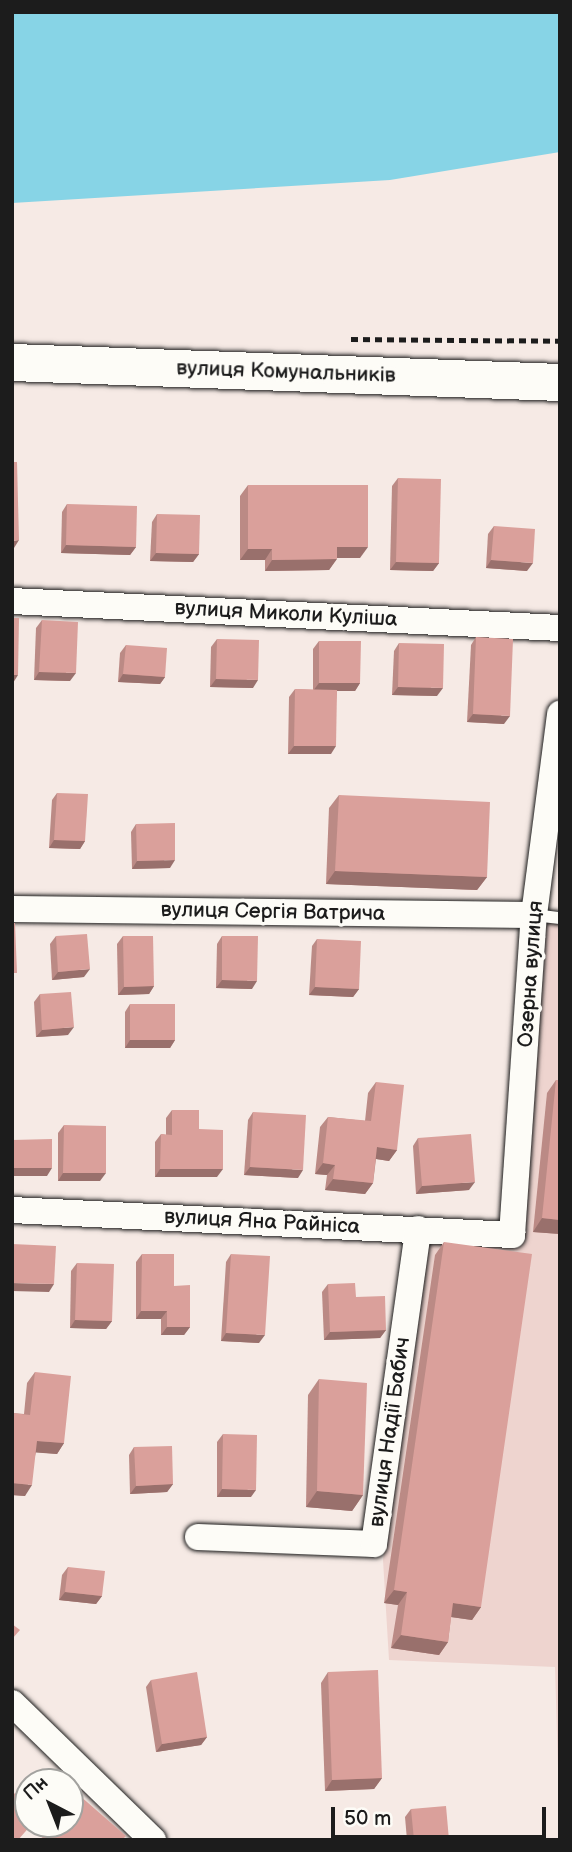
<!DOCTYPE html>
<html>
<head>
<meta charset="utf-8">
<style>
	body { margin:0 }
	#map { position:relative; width:572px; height:1852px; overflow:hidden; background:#f6eae5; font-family:"Balsamiq Sans",sans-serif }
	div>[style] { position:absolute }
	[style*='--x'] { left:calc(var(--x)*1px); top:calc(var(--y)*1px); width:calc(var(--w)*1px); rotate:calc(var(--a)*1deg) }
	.built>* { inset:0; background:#eed4cf }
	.water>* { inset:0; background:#87d4e6 }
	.path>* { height:4.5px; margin-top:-2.25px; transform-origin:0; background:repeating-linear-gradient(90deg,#1c1c1c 0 7px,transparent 0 12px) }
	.roads { filter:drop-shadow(0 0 2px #1c1c1c) drop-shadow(0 0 2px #1c1c1c) }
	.lane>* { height:12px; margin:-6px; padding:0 6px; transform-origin:6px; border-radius:6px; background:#fdfcf7 }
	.street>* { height:26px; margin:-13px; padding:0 13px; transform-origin:13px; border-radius:13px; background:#fdfcf7 }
	.secondary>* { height:37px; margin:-18.5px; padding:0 18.5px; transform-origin:18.5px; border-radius:18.5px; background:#fdfcf7 }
	.wall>* { inset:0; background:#bb8a85 }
	.shaded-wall>* { inset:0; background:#99706c }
	.building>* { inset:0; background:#daa09b }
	span { translate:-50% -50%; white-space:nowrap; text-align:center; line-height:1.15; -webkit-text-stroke:7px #fdfcf7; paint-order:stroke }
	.street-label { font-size:21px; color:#1c1c1c }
	.frame { position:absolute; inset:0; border:14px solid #1c1c1c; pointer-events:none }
	.north { position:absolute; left:14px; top:1768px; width:70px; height:70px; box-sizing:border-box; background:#fdfcf7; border:2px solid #a3a29f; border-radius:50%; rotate:318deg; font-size:19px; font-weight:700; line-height:28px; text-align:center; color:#1c1c1c }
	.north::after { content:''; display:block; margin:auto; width:24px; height:32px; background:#1c1c1c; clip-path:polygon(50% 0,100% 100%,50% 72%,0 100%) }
	.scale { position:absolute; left:331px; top:1807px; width:215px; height:32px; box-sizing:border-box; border:4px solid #1c1c1c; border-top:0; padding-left:9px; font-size:21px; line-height:24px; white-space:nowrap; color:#1c1c1c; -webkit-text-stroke:5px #fdfcf7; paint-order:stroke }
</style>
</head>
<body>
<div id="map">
	<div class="built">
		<div style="clip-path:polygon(540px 919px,560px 922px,560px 1837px,555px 1667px,389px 1660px,383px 1560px,423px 1234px,517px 1239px)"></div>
	</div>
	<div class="water">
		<div style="clip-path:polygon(12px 12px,560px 12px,560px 152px,390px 180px,12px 203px)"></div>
	</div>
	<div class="path">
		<div style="--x:351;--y:339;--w:209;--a:0.5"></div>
	</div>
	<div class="roads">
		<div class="lane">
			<div style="--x:534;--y:915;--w:26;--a:7"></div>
		</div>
		<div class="street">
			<div style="--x:12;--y:601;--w:549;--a:2.82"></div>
			<div style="--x:12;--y:909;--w:522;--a:0.66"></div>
			<div style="--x:12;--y:1210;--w:501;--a:2.86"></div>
			<div style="--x:512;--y:1235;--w:321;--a:-86.1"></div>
			<div style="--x:534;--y:915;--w:203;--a:-82.6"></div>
			<div style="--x:198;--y:1537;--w:176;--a:2.3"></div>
			<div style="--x:374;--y:1544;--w:318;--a:-82"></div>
			<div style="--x:12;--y:1703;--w:197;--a:44.2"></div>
		</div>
		<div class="secondary">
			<div style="--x:12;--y:362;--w:548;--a:2.09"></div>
		</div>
	</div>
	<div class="wall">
		<div style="clip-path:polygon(398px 478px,439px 563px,433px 571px,390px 570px,392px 486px)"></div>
		<div style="clip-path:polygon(248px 485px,360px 558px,337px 558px,329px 570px,265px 571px,265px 560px,240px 560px,240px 496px)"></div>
		<div style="clip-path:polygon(67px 504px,136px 547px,130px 555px,61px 553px,62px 512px)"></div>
		<div style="clip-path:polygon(157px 514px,199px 554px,193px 562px,150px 561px,152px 522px)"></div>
		<div style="clip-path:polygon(494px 526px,527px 571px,486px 568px,488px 534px)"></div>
		<div style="clip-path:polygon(42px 620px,70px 681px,34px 680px,36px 628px)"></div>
		<div style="clip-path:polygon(476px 637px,504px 724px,467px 722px,471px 645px)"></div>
		<div style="clip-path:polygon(217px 639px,253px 688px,210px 687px,211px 647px)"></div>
		<div style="clip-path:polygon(319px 641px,360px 683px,355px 691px,337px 691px,331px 754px,288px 754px,289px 697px,295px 689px,313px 690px,313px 649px)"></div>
		<div style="clip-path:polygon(399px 643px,437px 696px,392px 695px,394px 651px)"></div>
		<div style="clip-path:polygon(126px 645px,165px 677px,160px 684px,118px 682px,120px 653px)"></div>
		<div style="clip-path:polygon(57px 793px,85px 841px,80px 849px,49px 848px,52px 800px)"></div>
		<div style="clip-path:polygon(339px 795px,487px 877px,477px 890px,326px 884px,329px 808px)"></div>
		<div style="clip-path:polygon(136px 824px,170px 868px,132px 869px,131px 832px)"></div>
		<div style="clip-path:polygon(56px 936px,84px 977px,52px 980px,50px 944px)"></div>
		<div style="clip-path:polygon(123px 936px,154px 986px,149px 994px,118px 995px,117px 944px)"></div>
		<div style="clip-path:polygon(222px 936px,252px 989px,216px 988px,217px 944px)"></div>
		<div style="clip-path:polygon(317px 939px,359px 989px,353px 997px,309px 995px,312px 946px)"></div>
		<div style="clip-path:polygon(40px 994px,68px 1035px,36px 1037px,34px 1002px)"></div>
		<div style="clip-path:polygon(130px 1004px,175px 1040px,170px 1048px,125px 1048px,125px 1012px)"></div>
		<div style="clip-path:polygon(556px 1080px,560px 1081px,560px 1234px,533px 1232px,547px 1093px)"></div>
		<div style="clip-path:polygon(376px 1082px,397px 1150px,389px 1161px,376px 1159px,373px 1183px,365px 1194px,325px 1190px,327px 1175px,315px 1174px,320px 1127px,328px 1117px,365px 1121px,368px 1093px)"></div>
		<div style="clip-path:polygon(172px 1110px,199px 1129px,217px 1177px,155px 1177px,155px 1142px,161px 1134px,166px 1135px,166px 1118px)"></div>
		<div style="clip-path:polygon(253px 1112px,298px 1178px,244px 1175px,248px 1120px)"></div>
		<div style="clip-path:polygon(64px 1125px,100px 1181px,58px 1181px,58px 1133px)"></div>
		<div style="clip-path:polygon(418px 1138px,469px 1190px,416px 1194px,413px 1146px)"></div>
		<div style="clip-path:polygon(444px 1242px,481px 1607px,472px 1620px,451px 1617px,448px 1642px,439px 1655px,391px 1648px,398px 1605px,384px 1603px,435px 1255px)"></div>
		<div style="clip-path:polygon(142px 1254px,174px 1286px,190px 1327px,184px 1335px,161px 1335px,161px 1319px,136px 1319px,136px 1262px)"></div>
		<div style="clip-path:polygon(231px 1254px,259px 1343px,221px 1341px,226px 1262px)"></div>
		<div style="clip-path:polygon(77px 1263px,112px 1321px,106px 1329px,70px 1328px,71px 1271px)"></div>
		<div style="clip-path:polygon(328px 1284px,356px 1297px,386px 1330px,380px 1338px,324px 1340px,322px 1292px)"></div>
		<div style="clip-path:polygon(35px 1372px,64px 1443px,57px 1454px,36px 1452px,25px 1496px,12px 1495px,12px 1413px,24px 1414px,27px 1383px)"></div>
		<div style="clip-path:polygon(319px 1379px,363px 1495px,352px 1511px,306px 1507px,308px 1395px)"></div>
		<div style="clip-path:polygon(223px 1434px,251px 1497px,217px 1497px,217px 1442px)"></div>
		<div style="clip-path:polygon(134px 1447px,173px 1484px,167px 1492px,130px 1494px,129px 1455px)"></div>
		<div style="clip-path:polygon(68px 1567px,102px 1596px,96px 1604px,59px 1600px,62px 1575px)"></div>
		<div style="clip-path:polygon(328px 1672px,382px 1778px,374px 1789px,325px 1791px,321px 1683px)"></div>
		<div style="clip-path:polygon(151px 1680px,207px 1737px,201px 1745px,156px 1752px,146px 1687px)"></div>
		<div style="clip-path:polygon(411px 1809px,449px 1840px,407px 1840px,405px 1817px)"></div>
	</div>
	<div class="shaded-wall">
		<div style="clip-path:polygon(19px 540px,14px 548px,12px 548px,12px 541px)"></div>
		<div style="clip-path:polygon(66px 545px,136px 547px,130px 555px,61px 553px)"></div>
		<div style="clip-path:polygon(337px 547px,368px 547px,360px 558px,329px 558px)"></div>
		<div style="clip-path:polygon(248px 549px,272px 549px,265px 560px,240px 560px)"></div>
		<div style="clip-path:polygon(156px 553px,199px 554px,193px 562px,150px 561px)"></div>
		<div style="clip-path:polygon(337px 559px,329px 570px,265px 571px,272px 560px)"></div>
		<div style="clip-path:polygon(491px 560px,533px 563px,527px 571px,486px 568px)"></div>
		<div style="clip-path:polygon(396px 562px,439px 563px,433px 571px,390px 570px)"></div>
		<div style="clip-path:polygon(39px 672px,76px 673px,70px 681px,34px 680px)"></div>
		<div style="clip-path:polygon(123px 674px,165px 677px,160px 684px,118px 682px)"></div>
		<div style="clip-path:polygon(12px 675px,18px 675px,13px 683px,12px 683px)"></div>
		<div style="clip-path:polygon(216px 679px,258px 680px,253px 688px,210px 687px)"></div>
		<div style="clip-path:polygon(319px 683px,360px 683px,355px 691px,313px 691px)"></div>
		<div style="clip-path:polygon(398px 687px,443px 688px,437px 696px,392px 695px)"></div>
		<div style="clip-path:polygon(473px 714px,510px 716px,504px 724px,467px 722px)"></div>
		<div style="clip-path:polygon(294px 746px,336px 746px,331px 754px,288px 754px)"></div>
		<div style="clip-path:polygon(54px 840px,85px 841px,80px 849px,49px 848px)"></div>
		<div style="clip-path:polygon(175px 860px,170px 868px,132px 869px,137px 861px)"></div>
		<div style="clip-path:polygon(335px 871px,487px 877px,477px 890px,326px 884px)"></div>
		<div style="clip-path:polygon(90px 969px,84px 977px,52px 980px,58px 972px)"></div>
		<div style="clip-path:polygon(222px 980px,257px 981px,252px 989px,216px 988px)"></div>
		<div style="clip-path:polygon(154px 986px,149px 994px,118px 995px,124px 987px)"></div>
		<div style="clip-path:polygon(315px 987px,359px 989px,353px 997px,309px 995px)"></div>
		<div style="clip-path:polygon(74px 1027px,68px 1035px,36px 1037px,42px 1030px)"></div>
		<div style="clip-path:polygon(130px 1040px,175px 1040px,170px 1048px,125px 1048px)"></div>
		<div style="clip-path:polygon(377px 1147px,397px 1150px,389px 1161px,370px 1158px)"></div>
		<div style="clip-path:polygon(323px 1163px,335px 1165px,327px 1175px,315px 1174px)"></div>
		<div style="clip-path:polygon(250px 1167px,303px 1170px,298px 1178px,244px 1175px)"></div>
		<div style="clip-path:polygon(12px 1168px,52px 1168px,47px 1176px,12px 1176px)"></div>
		<div style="clip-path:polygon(160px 1169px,223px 1169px,217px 1177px,155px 1177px)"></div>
		<div style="clip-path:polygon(63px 1173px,106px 1173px,100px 1181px,58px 1181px)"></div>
		<div style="clip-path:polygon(333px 1179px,373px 1183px,365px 1194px,325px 1190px)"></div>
		<div style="clip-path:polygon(475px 1182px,469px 1190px,416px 1194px,422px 1186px)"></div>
		<div style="clip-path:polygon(542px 1218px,560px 1220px,560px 1234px,533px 1232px)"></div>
		<div style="clip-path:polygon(12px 1283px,54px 1284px,49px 1292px,12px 1291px)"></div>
		<div style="clip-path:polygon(141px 1311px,167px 1311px,161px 1319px,136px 1319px)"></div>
		<div style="clip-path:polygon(75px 1320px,112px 1321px,106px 1329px,70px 1328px)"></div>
		<div style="clip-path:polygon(167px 1327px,190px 1327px,184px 1335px,161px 1335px)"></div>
		<div style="clip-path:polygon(386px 1330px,380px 1338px,324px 1340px,330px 1332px)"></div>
		<div style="clip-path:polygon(226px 1333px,265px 1335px,259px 1343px,221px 1341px)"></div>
		<div style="clip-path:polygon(37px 1441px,64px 1443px,57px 1454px,29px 1452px)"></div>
		<div style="clip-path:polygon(12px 1483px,32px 1485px,25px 1496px,12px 1495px)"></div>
		<div style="clip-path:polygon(173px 1484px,167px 1492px,130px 1494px,136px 1486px)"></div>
		<div style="clip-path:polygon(222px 1489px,256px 1490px,251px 1497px,217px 1497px)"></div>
		<div style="clip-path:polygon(317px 1491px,363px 1495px,352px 1511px,306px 1507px)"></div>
		<div style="clip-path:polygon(394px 1590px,407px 1592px,398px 1605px,384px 1603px)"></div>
		<div style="clip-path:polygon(65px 1592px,102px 1596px,96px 1604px,59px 1600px)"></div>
		<div style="clip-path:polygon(453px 1603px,481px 1607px,472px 1620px,444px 1616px)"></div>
		<div style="clip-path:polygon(401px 1635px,448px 1642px,439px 1655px,391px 1648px)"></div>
		<div style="clip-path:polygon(207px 1737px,201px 1745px,156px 1752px,162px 1744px)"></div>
		<div style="clip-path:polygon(382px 1778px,374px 1789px,325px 1791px,332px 1780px)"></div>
	</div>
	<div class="building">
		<div style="clip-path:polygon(12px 462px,17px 462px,19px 540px,12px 541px)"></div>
		<div style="clip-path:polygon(398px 478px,441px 479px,439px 563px,396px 562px)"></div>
		<div style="clip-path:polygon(248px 485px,368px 485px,368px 547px,337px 547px,337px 559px,272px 560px,272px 549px,248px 549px)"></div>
		<div style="clip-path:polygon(67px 504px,137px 506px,136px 547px,66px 545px)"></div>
		<div style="clip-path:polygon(157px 514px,200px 515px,199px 554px,156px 553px)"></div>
		<div style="clip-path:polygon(494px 526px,535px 529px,533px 563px,491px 560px)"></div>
		<div style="clip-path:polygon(12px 618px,19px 618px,18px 675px,12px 675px)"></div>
		<div style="clip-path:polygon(42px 620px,78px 622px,76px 673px,39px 672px)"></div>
		<div style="clip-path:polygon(476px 637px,513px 639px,510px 716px,473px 714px)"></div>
		<div style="clip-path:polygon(217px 639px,259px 640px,258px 680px,216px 679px)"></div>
		<div style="clip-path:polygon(319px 641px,361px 641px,360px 683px,319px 683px)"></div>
		<div style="clip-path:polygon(399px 643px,444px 644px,443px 688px,398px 687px)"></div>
		<div style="clip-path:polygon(126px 645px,167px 648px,165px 677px,123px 674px)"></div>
		<div style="clip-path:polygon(295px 689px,337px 690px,336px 746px,294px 746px)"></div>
		<div style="clip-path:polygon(57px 793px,88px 794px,85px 841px,54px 840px)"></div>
		<div style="clip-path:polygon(339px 795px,490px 802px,487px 877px,335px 871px)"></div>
		<div style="clip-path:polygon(175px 823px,175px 860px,137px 861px,136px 824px)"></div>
		<div style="clip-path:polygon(12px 923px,15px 923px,17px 973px,12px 973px)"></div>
		<div style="clip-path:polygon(87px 934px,90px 969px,58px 972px,56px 936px)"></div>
		<div style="clip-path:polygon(123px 936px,153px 936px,154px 986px,124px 987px)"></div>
		<div style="clip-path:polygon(222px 936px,258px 936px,257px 981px,222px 980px)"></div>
		<div style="clip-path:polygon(317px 939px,361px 941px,359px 989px,315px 987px)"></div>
		<div style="clip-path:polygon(71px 992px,74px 1027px,42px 1030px,40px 994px)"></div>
		<div style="clip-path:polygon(130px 1004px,175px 1004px,175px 1040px,130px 1040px)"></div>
		<div style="clip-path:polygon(556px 1080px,560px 1081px,560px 1220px,542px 1218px)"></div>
		<div style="clip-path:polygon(376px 1082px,404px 1085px,397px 1150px,377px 1147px,373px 1183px,333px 1179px,335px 1165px,323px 1163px,328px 1117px,371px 1121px)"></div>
		<div style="clip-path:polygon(172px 1110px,199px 1110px,199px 1129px,223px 1130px,223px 1169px,160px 1169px,161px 1134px,172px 1135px)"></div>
		<div style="clip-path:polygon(253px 1112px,306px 1115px,303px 1170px,250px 1167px)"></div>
		<div style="clip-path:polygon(64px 1125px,106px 1126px,106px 1173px,63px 1173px)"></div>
		<div style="clip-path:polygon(471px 1134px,475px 1182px,422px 1186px,418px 1138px)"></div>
		<div style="clip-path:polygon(52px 1139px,52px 1168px,12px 1168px,12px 1140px)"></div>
		<div style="clip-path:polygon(444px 1242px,532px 1254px,481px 1607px,453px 1603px,448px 1642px,401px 1635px,407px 1592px,394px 1590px)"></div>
		<div style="clip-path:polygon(12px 1244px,56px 1246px,54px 1284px,12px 1283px)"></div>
		<div style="clip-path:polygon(142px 1254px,174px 1254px,174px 1286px,190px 1285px,190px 1327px,167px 1327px,167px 1311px,141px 1311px)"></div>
		<div style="clip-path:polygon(231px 1254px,270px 1256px,265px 1335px,226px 1333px)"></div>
		<div style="clip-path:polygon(77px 1263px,114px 1264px,112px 1321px,75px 1320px)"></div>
		<div style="clip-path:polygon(355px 1283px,356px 1297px,385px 1296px,386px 1330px,330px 1332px,328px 1284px)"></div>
		<div style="clip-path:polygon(35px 1372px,71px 1376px,64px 1443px,37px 1441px,32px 1485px,12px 1483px,12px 1413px,30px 1415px)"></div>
		<div style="clip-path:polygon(319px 1379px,367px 1383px,363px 1495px,317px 1491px)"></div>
		<div style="clip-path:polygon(223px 1434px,257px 1435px,256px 1490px,222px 1489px)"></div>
		<div style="clip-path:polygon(172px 1446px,173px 1484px,136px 1486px,134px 1447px)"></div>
		<div style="clip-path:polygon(68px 1567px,105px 1571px,102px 1596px,65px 1592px)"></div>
		<div style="clip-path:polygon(12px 1624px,20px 1630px,12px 1639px)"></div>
		<div style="clip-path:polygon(378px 1670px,382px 1778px,332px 1780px,328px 1672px)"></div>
		<div style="clip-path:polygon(197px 1672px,207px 1737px,162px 1744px,151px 1680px)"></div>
		<div style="clip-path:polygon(15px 1793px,28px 1804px,28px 1824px,32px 1824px,18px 1840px,12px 1840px,12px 1796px)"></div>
		<div style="clip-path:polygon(79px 1795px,126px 1836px,122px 1840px,40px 1840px,54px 1824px,70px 1824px,70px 1805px)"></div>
		<div style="clip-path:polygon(446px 1806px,449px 1840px,414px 1840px,411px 1809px)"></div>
	</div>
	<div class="street-label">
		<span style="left:286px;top:372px;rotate:2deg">вулиця Комунальників</span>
		<span style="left:286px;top:614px;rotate:3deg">вулиця Миколи Куліша</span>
		<span style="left:273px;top:912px;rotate:1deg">вулиця Сергія Ватрича</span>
		<span style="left:531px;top:974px;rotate:-86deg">Озерна вулиця</span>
		<span style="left:262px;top:1222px;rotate:3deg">вулиця Яна Райніса</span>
		<span style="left:390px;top:1432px;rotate:-82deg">вулиця Надії Бабич</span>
	</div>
	<div class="frame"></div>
	<div class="north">Пн</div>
	<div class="scale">50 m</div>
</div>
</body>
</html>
